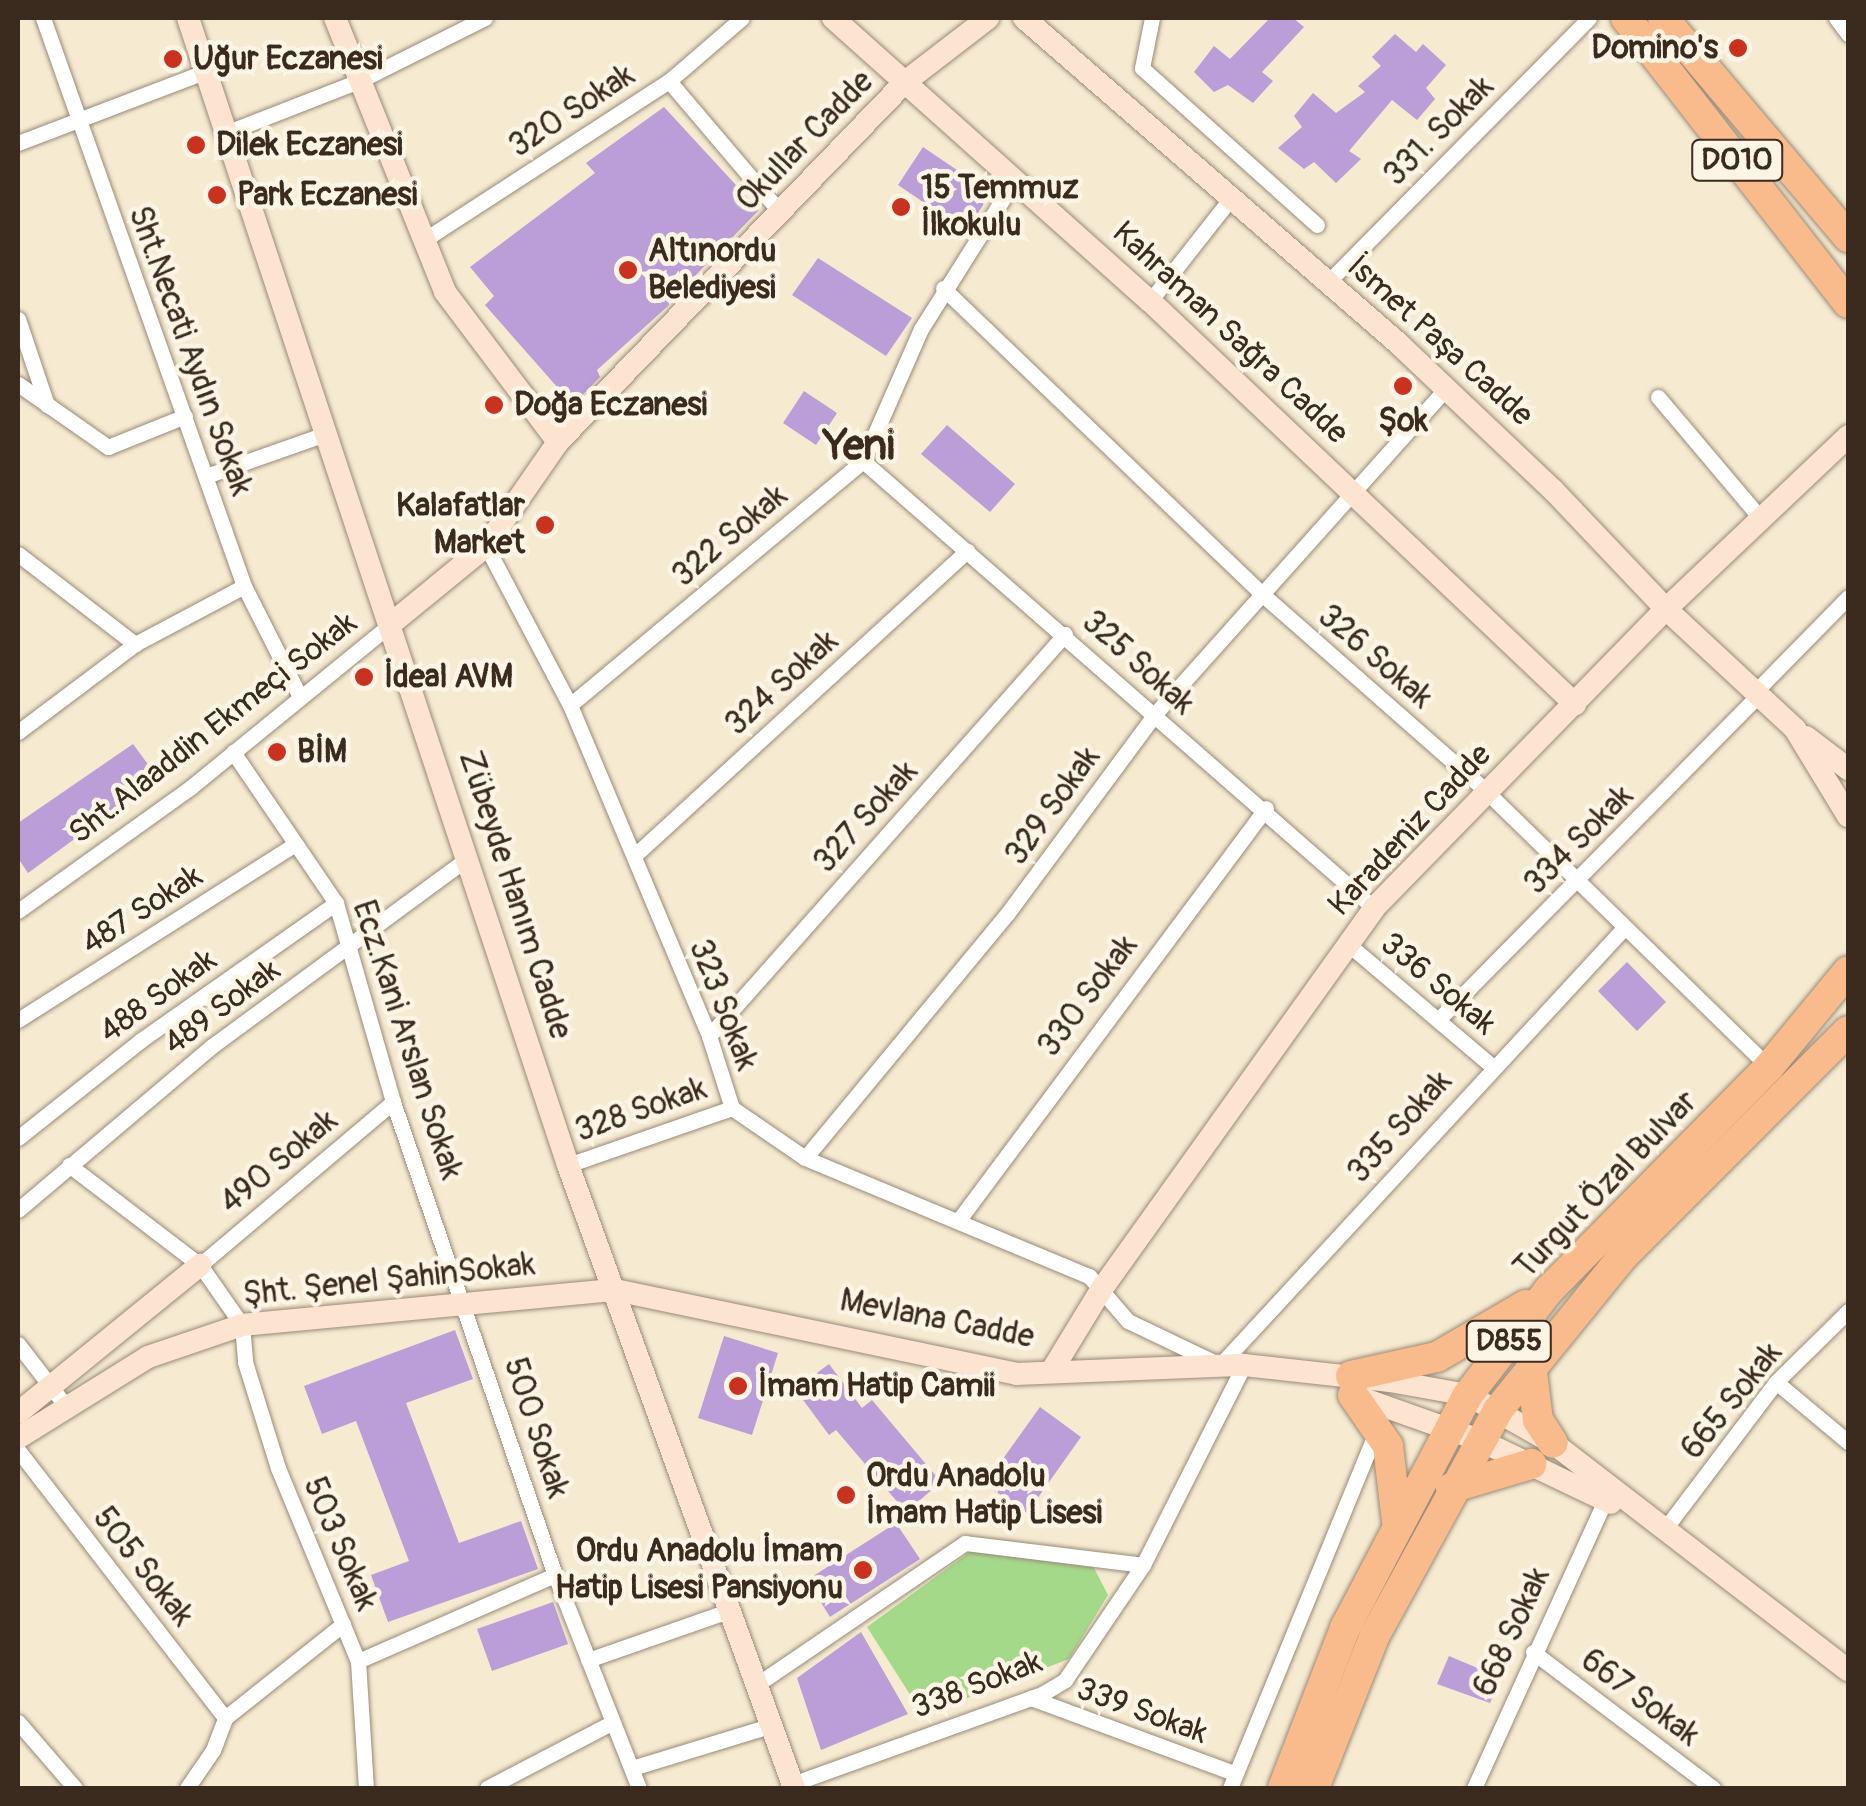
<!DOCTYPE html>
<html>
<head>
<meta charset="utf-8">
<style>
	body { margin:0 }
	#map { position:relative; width:1866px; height:1806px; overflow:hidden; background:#f6ead1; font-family:Pangolin,sans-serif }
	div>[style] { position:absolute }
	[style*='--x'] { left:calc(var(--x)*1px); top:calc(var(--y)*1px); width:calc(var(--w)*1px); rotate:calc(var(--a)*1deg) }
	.green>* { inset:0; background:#a5d98a }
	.building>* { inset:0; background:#bb9dd7 }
	.roads { filter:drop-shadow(0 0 2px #988a78) drop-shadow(0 0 2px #988a78) }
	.street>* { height:15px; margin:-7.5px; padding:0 7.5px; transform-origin:7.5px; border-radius:7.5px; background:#fff }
	.secondary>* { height:22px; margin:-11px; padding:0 11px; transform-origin:11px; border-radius:11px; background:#fde4d1 }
	.highway>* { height:30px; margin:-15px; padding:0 15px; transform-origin:15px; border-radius:15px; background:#fabb8c }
	.dots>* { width:28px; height:28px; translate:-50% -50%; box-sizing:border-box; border:5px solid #fcf5e5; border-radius:50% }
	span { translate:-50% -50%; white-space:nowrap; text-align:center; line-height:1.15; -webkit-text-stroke:9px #fcf5e5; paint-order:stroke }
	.shield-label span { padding:2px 8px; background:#fcf5e5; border:2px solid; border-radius:8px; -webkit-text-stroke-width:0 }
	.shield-label { font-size:30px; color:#3b2a1e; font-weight:700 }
	.poi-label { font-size:32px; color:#3b2a1e; font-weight:700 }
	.right { translate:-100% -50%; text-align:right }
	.left { translate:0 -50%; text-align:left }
	.street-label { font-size:32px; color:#3b2a1e }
	.district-label { font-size:42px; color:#3b2a1e; font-weight:700 }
	.frame { position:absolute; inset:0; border:20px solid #3b2a1e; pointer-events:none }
</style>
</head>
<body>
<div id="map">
	<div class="green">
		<div style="clip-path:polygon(974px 1549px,1093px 1566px,1108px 1595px,1069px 1659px,923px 1715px,867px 1627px)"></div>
	</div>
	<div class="building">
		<div style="clip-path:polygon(1270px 18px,1293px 18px,1304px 27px,1262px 72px,1273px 81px,1253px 103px,1228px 85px,1214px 92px,1194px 72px,1214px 46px,1230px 59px)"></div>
		<div style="clip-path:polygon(1395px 34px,1416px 52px,1423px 44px,1446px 65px,1426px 88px,1435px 99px,1417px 120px,1392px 100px,1349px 151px,1361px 159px,1336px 183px,1314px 162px,1304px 169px,1278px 148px,1302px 127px,1294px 116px,1313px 93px,1336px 113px,1365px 92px,1358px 86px,1381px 66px,1372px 57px)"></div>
		<div style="clip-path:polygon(664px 107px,759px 210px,692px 279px,687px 273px,668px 306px,597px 370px,600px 377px,573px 405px,485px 305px,494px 296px,470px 267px,595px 173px,586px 163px)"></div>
		<div style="clip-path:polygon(923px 147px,991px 193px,966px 231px,898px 185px)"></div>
		<div style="clip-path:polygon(818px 258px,912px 318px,886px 356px,792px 295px)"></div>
		<div style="clip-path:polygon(804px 391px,837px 413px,816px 445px,783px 423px)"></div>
		<div style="clip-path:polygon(947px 425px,1015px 484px,990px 512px,921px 454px)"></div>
		<div style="clip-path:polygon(133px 744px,158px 778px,28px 873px,18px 858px,18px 823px)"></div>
		<div style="clip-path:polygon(1627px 962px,1666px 1002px,1637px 1031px,1598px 991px)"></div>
		<div style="clip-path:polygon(455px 1330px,473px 1379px,406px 1403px,459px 1543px,521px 1521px,538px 1569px,388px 1622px,371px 1575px,409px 1561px,356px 1421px,322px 1434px,304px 1386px)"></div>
		<div style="clip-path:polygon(724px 1336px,778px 1353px,752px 1435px,698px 1418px)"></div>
		<div style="clip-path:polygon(829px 1364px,862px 1408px,872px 1400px,941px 1482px,906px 1512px,836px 1430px,829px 1435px,795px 1389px)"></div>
		<div style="clip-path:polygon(1040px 1407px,1081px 1437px,1027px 1513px,985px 1484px)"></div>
		<div style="clip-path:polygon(896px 1523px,920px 1559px,830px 1617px,807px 1580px)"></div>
		<div style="clip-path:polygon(553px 1602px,568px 1644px,492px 1671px,477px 1629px)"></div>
		<div style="clip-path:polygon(861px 1632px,908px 1714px,821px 1750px,797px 1678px)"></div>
		<div style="clip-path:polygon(1449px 1656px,1501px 1678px,1490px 1703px,1437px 1684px)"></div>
	</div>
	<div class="roads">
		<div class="street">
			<div style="--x:43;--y:18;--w:603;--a:70.51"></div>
			<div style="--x:244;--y:586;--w:124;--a:63.2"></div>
			<div style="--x:1152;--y:18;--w:51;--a:101.3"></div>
			<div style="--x:1142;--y:68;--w:235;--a:41.9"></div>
			<div style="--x:1836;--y:18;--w:20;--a:53"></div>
			<div style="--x:669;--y:81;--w:173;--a:49.7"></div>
			<div style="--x:228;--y:132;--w:141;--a:-21.3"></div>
			<div style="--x:359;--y:81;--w:141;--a:-26.6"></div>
			<div style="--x:18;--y:143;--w:202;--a:-20.9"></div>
			<div style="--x:424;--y:240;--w:292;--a:-33"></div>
			<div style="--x:669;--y:81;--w:96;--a:-40.8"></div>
			<div style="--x:1328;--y:282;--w:371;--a:-45.3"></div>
			<div style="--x:943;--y:288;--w:443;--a:43.8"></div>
			<div style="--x:1263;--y:595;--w:300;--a:41.3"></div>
			<div style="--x:1488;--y:793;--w:392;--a:44.3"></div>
			<div style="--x:1150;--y:301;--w:131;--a:-51.8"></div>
			<div style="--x:18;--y:319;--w:91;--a:71.4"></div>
			<div style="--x:18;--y:384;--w:110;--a:35"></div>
			<div style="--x:108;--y:447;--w:83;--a:-21.9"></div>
			<div style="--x:1658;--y:397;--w:160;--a:49.8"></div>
			<div style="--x:863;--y:461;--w:679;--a:41.18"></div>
			<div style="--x:206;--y:476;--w:126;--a:-19.4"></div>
			<div style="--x:486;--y:546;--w:180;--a:62.2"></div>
			<div style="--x:570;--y:705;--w:359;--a:67.2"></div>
			<div style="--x:709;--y:1036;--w:76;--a:72.3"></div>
			<div style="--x:732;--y:1108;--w:88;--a:34.4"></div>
			<div style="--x:805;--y:1158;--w:308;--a:22.6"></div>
			<div style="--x:1089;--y:1276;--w:60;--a:49.1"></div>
			<div style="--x:1128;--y:1321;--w:102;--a:25.6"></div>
			<div style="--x:1220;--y:1365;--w:595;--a:-47.25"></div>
			<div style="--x:18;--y:554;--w:148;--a:37.6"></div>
			<div style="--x:1754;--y:693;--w:134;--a:-45.6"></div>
			<div style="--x:570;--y:705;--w:381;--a:-39.8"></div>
			<div style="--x:863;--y:461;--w:144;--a:-66.3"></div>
			<div style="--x:921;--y:329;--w:176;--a:-57.8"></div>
			<div style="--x:18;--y:732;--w:146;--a:-36.9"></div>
			<div style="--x:135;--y:644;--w:123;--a:-28"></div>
			<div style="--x:233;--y:752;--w:183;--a:55.7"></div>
			<div style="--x:336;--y:903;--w:207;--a:74"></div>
			<div style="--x:393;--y:1102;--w:500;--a:71.1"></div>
			<div style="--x:555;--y:1575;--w:229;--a:68.5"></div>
			<div style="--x:634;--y:856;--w:452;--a:-42.5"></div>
			<div style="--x:18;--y:911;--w:213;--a:-35.6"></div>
			<div style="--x:191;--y:787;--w:259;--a:-39.2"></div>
			<div style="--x:1348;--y:944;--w:189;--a:40.3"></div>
			<div style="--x:1439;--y:1019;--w:453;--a:-45.4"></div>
			<div style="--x:18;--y:1020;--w:328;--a:-32.4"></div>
			<div style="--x:709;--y:1036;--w:537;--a:-48.47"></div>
			<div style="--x:18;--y:1138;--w:157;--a:-38.5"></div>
			<div style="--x:141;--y:1040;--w:238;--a:-35.1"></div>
			<div style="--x:805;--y:1158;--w:317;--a:-50.4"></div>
			<div style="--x:1007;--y:914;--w:247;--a:-53.5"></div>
			<div style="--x:1154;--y:715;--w:438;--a:-48.2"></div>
			<div style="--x:69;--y:1165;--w:165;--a:37.4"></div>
			<div style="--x:200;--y:1265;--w:73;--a:55"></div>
			<div style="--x:242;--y:1325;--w:37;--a:85"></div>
			<div style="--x:245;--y:1362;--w:111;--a:72.7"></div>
			<div style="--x:278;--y:1468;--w:209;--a:67.5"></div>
			<div style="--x:358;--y:1661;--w:127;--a:86.4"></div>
			<div style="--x:568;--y:1165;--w:174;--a:-19.2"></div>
			<div style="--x:18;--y:1210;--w:254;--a:-40.2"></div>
			<div style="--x:212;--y:1046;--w:318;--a:-36.3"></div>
			<div style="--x:958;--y:1221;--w:515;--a:-53.29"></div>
			<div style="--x:200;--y:1265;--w:253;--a:-40.2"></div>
			<div style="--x:18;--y:1344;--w:82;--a:52.4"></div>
			<div style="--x:1776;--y:1382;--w:94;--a:39.8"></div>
			<div style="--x:18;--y:1450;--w:339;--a:52.3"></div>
			<div style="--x:1664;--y:1530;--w:186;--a:-52.9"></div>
			<div style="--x:1776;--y:1382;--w:101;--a:-44.6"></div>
			<div style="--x:1533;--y:1652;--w:226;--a:37.1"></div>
			<div style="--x:588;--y:1660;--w:151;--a:-19.3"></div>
			<div style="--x:358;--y:1661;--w:215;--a:-23.6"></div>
			<div style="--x:759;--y:1683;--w:249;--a:-34.2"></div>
			<div style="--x:965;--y:1543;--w:179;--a:7"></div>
			<div style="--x:1031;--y:1698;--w:216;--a:20.3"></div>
			<div style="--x:18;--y:1722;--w:87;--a:49.2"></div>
			<div style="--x:632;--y:1768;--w:147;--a:-17"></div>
			<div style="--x:792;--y:1784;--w:266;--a:-19.8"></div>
			<div style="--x:1042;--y:1694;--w:27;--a:-31"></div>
			<div style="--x:1065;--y:1680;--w:139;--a:-55.9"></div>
			<div style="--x:1143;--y:1565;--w:224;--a:-63.2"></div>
			<div style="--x:187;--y:1788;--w:46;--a:-55.6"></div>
			<div style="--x:213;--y:1750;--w:34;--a:-69"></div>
			<div style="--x:225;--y:1718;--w:151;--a:-38.5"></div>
			<div style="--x:487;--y:1788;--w:142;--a:-27.6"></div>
			<div style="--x:1230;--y:1788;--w:385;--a:-67.7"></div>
			<div style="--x:1474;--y:1788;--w:316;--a:-65.5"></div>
		</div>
		<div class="secondary">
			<div style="--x:188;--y:18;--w:1208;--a:71.67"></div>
			<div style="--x:568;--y:1165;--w:663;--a:70.06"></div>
			<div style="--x:335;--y:18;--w:295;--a:68.1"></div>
			<div style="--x:445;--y:292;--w:188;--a:53"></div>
			<div style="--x:833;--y:18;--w:425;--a:41.8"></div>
			<div style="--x:1150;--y:301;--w:586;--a:43.48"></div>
			<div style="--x:1024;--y:18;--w:498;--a:41"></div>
			<div style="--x:1400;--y:345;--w:211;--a:43.5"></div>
			<div style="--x:1553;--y:490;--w:164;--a:46.5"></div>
			<div style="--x:1666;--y:609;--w:176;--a:42.9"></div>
			<div style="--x:1795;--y:729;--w:102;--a:58.7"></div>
			<div style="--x:392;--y:623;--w:122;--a:-39.3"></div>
			<div style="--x:486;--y:546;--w:126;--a:-55.3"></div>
			<div style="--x:558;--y:442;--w:500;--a:-46.05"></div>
			<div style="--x:905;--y:82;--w:105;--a:-37.6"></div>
			<div style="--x:1806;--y:737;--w:53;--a:37.3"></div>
			<div style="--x:1051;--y:1372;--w:96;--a:-58.6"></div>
			<div style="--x:1101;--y:1290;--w:470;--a:-54.4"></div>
			<div style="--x:1374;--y:908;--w:418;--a:-45.7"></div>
			<div style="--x:1666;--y:609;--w:251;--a:-43.5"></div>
			<div style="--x:1350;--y:1394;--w:137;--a:19.6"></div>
			<div style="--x:1479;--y:1440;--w:146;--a:25.5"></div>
			<div style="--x:18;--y:1413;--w:235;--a:-39.1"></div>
			<div style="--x:18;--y:1438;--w:153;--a:-31.9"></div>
			<div style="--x:148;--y:1357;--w:99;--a:-18.8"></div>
			<div style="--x:242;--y:1325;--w:375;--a:-5.4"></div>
			<div style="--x:615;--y:1290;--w:410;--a:11.8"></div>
			<div style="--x:1016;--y:1374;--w:228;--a:-2.3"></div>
			<div style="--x:1244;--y:1365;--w:147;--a:6.3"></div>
			<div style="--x:1390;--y:1381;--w:79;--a:10.2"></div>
			<div style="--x:1468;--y:1395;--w:98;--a:29.5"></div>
			<div style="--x:1553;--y:1443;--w:372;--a:37.6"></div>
		</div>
		<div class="highway">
			<div style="--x:1626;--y:18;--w:361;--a:52.1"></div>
			<div style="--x:1663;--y:18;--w:287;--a:49.8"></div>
			<div style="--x:1531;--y:1364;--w:56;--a:82.9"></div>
			<div style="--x:1538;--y:1420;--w:27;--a:57"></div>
			<div style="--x:1351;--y:1376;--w:88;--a:-12.5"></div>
			<div style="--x:1437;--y:1357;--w:103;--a:-30.3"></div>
			<div style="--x:1353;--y:1395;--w:62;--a:55.5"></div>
			<div style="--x:1388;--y:1446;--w:76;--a:83.2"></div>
			<div style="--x:1451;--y:1488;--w:84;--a:-16.7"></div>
			<div style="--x:1283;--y:1788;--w:172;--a:-68.8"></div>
			<div style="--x:1345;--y:1628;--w:263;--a:-62.2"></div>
			<div style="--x:1468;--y:1395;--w:133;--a:-52.4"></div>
			<div style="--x:1549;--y:1290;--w:313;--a:-45.4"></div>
			<div style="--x:1769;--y:1067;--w:124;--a:-50.5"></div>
			<div style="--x:1314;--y:1788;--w:165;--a:-68.3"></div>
			<div style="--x:1375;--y:1635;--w:256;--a:-61.3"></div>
			<div style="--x:1498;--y:1410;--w:201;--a:-50.9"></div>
			<div style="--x:1625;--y:1254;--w:315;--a:-45"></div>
		</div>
	</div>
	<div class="dots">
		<div style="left:1738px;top:48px;background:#c8321e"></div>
		<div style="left:173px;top:59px;background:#c8321e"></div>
		<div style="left:196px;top:145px;background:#c8321e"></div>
		<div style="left:217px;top:195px;background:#c8321e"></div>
		<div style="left:901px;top:207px;background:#c8321e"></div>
		<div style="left:628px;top:270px;background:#c8321e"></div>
		<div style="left:1403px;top:386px;background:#c8321e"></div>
		<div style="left:494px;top:405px;background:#c8321e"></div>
		<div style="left:545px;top:525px;background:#c8321e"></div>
		<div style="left:364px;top:677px;background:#c8321e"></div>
		<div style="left:277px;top:752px;background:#c8321e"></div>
		<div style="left:738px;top:1386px;background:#c8321e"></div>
		<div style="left:846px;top:1495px;background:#c8321e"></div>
		<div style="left:863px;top:1570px;background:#c8321e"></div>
	</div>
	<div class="shield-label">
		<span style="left:1737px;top:160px">D010</span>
		<span style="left:1509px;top:1341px">D855</span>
	</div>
	<div class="poi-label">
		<span class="right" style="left:1718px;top:48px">Domino's</span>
		<span class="left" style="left:193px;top:59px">Uğur Eczanesi</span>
		<span class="left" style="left:216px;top:145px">Dilek Eczanesi</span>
		<span class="left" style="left:921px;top:207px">15 Temmuz<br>İlkokulu</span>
		<span class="left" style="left:237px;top:195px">Park Eczanesi</span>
		<span class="left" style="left:648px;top:270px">Altınordu<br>Belediyesi</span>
		<span class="left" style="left:514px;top:405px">Doğa Eczanesi</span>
		<span style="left:1403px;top:421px">Şok</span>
		<span class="right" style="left:525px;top:525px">Kalafatlar<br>Market</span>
		<span class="left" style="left:384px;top:677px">İdeal AVM</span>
		<span class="left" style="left:297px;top:752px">BİM</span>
		<span class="left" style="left:758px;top:1386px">İmam Hatip Camii</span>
		<span class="left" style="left:866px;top:1495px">Ordu Anadolu<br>İmam Hatip Lisesi</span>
		<span class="right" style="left:843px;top:1570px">Ordu Anadolu İmam<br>Hatip Lisesi Pansiyonu</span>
	</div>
	<div class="street-label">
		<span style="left:572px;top:111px;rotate:-33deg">320 Sokak</span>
		<span style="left:1439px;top:131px;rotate:-45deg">331. Sokak</span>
		<span style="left:805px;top:141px;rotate:-46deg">Okullar Cadde</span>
		<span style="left:1230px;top:333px;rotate:43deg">Kahraman Sağra Cadde</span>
		<span style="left:1440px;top:341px;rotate:42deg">İsmet Paşa Cadde</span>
		<span style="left:190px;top:351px;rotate:70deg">Sht.Necati Aydın Sokak</span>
		<span style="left:730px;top:536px;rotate:-40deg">322 Sokak</span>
		<span style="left:1375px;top:657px;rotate:41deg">326 Sokak</span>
		<span style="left:1138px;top:663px;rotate:42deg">325 Sokak</span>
		<span style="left:782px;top:683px;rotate:-42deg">324 Sokak</span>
		<span style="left:213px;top:728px;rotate:-38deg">Sht.Alaaddin Ekmeçi Sokak</span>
		<span style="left:1053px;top:806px;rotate:-54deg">329 Sokak</span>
		<span style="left:866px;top:817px;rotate:-48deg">327 Sokak</span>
		<span style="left:1410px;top:830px;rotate:-47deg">Karadeniz Cadde</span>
		<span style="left:1579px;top:840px;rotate:-45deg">334 Sokak</span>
		<span style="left:515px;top:895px;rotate:72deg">Zübeyde Hanım Cadde</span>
		<span style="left:142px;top:910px;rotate:-33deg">487 Sokak</span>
		<span style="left:1438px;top:984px;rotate:40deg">336 Sokak</span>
		<span style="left:158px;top:996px;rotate:-36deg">488 Sokak</span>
		<span style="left:1088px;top:996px;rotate:-53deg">330 Sokak</span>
		<span style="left:723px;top:1005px;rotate:69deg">323 Sokak</span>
		<span style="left:222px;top:1007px;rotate:-37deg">489 Sokak</span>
		<span style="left:407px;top:1040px;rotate:72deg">Ecz.Kani Arslan Sokak</span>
		<span style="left:641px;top:1110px;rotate:-19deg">328 Sokak</span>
		<span style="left:1400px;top:1127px;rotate:-48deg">335 Sokak</span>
		<span style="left:279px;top:1162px;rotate:-40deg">490 Sokak</span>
		<span style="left:1606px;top:1185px;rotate:-46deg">Turgut Özal Bulvar</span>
		<span style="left:389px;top:1280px;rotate:-6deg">Şht. Şenel ŞahinSokak</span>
		<span style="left:937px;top:1319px;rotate:11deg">Mevlana Cadde</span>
		<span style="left:1732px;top:1401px;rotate:-51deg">665 Sokak</span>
		<span style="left:536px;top:1428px;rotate:72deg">500 Sokak</span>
		<span style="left:340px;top:1544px;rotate:67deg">503 Sokak</span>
		<span style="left:143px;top:1567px;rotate:52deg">505 Sokak</span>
		<span style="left:1512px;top:1632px;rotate:-65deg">668 Sokak</span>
		<span style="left:977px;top:1685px;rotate:-21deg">338 Sokak</span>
		<span style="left:1640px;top:1698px;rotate:37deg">667 Sokak</span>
		<span style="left:1142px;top:1711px;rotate:20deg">339 Sokak</span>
	</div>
	<div class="district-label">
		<span style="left:859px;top:446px">Yeni</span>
	</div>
	<div class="frame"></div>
</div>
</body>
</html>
